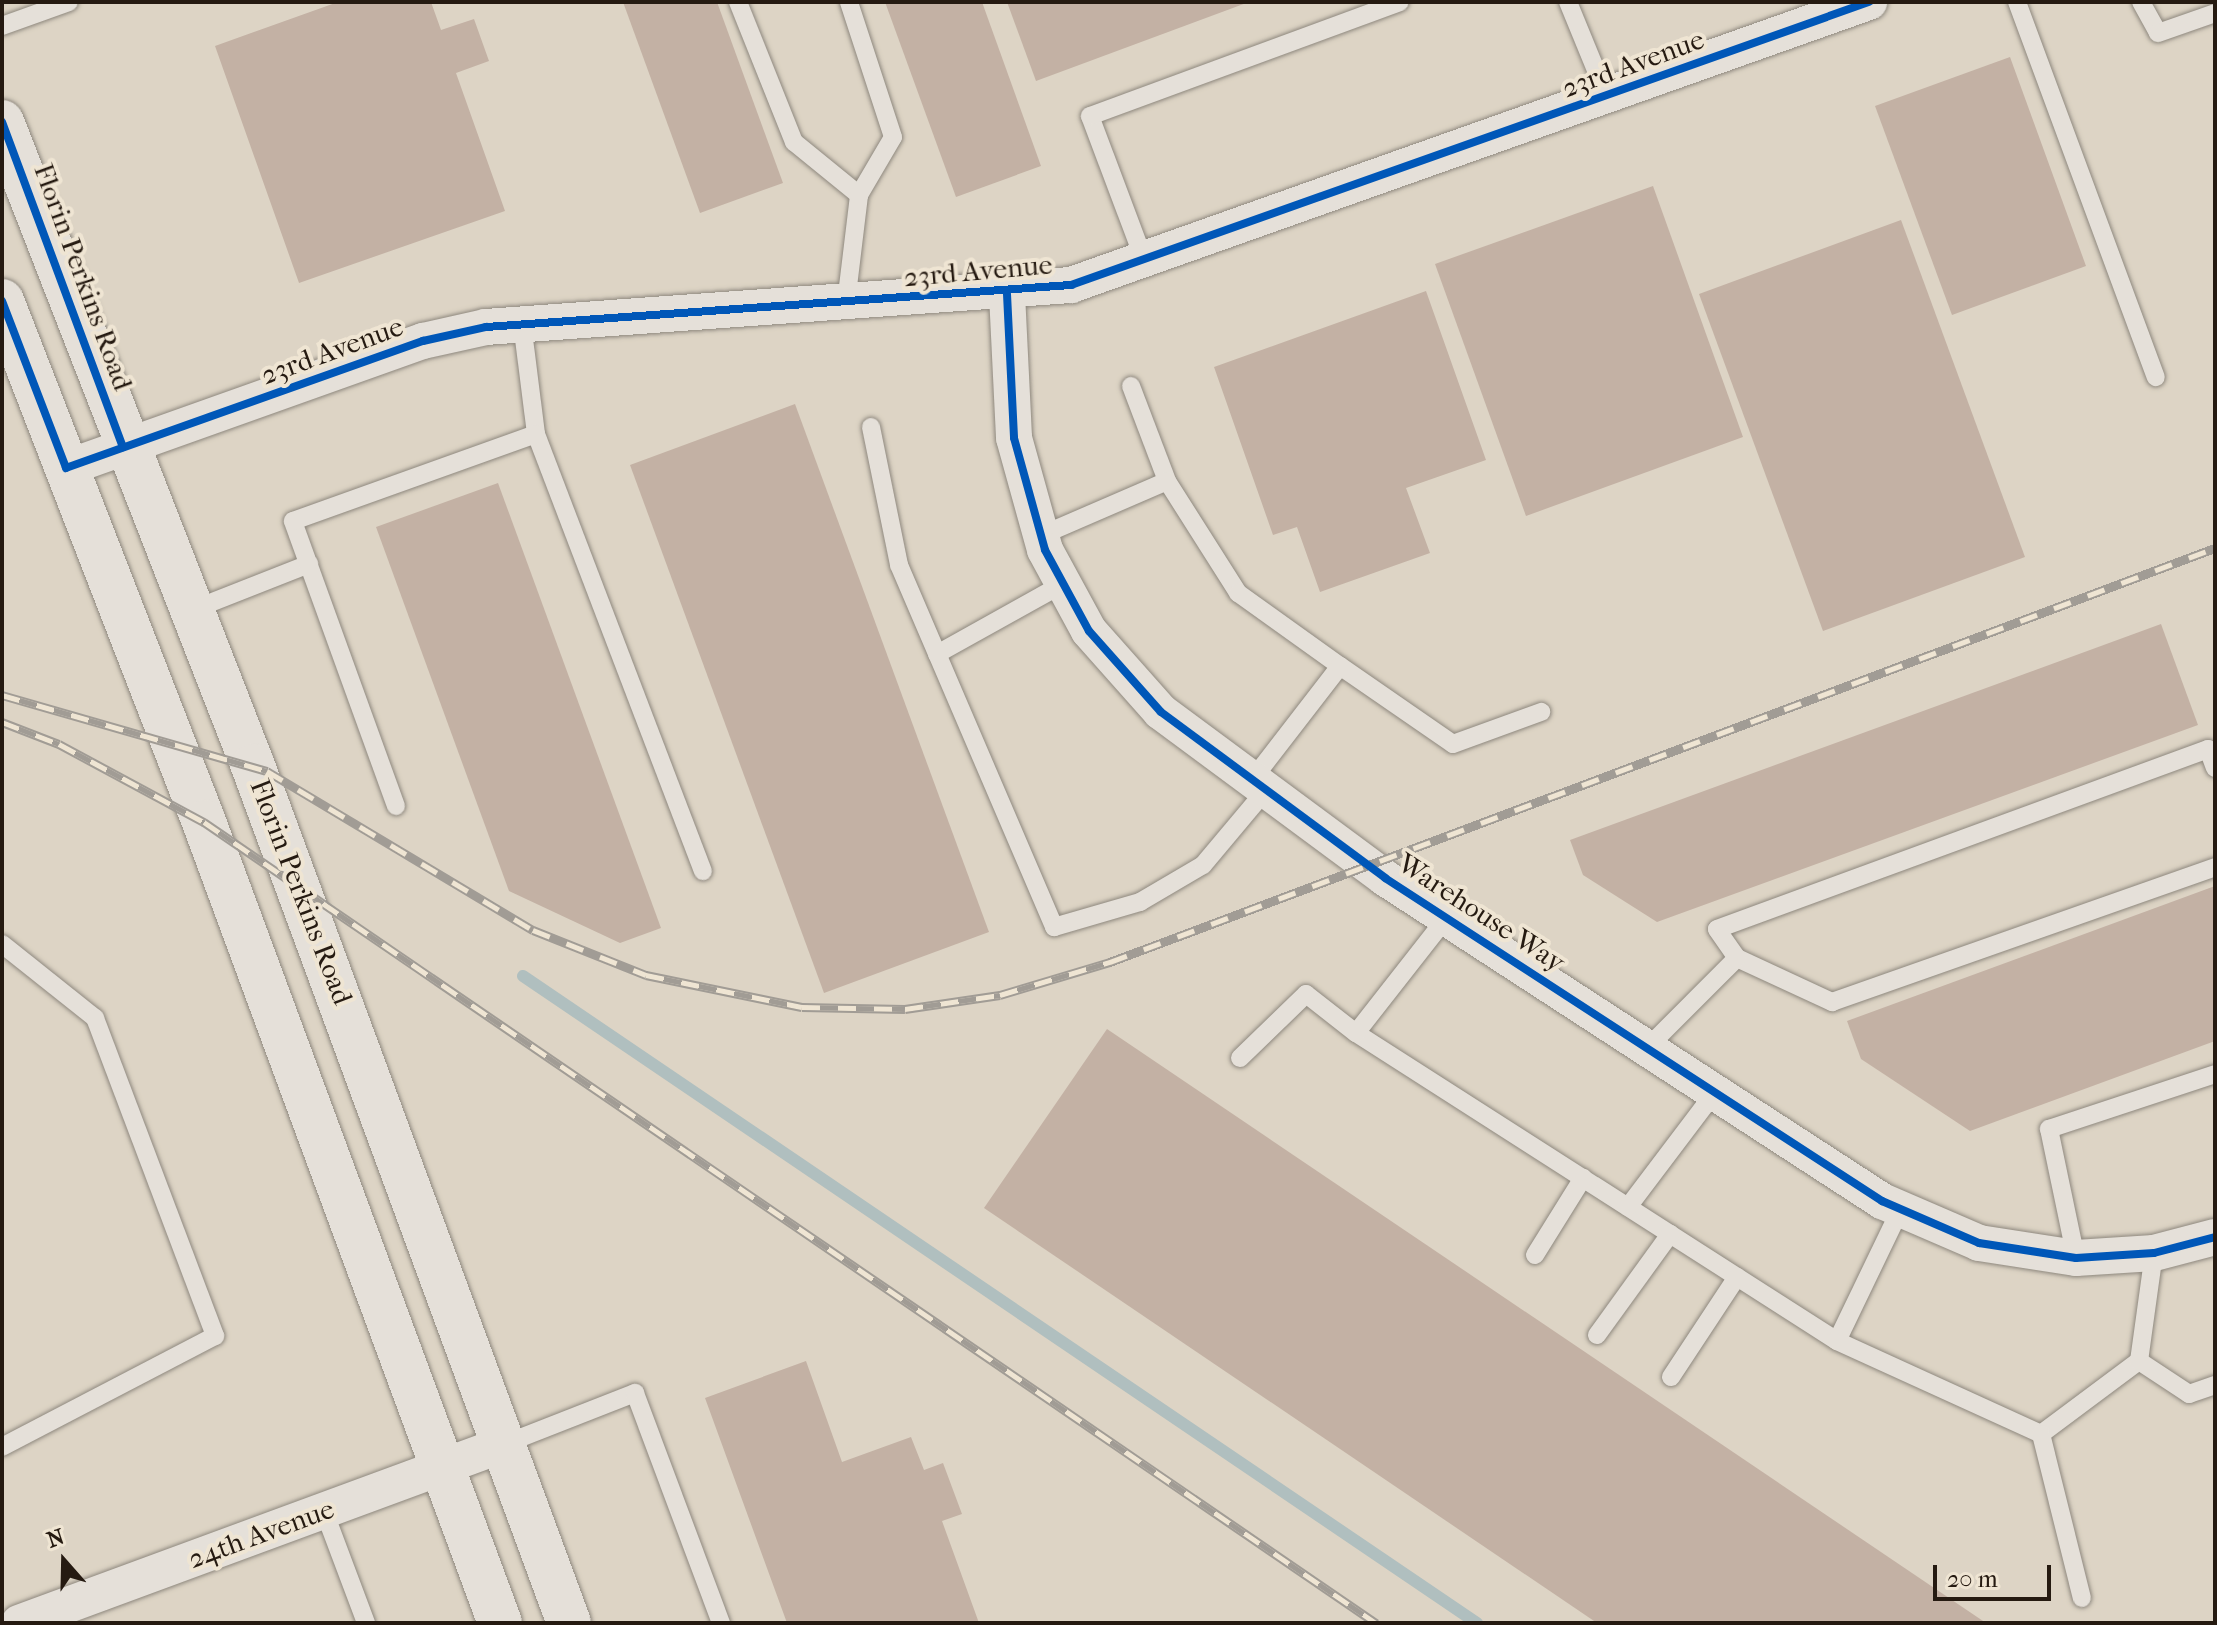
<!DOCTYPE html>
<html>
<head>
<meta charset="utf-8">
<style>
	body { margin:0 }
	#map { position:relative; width:2217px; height:1625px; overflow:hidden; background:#ddd4c5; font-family:"IM FELL French Canon",serif }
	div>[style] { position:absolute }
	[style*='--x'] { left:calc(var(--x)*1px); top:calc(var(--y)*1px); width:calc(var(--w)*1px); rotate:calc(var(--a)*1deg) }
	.stream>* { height:12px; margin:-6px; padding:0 6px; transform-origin:6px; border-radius:6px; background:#b0bfbf }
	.building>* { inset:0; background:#c3b1a4 }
	.roads { filter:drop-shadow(0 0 2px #8e887e) drop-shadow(0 0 2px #8e887e) }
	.lane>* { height:18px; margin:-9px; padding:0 9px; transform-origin:9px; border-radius:9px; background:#e5e0d9 }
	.street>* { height:36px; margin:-18px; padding:0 18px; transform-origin:18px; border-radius:18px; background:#e5e0d9 }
	.secondary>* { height:44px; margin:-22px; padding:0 22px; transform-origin:22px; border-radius:22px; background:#e5e0d9 }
	.rail>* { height:9px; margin-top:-4.5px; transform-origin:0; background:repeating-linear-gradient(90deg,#efe5d3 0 18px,#a19c95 0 36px); box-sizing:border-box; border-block:2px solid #a19c95 }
	.cycleway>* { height:8px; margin:-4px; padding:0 4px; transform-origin:4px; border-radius:4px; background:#0057b8 }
	span { translate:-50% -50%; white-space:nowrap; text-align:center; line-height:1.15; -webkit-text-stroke:8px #efe5d3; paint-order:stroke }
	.street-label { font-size:28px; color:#251a11 }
	.frame { position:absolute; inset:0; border:4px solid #251a11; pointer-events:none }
	.north { position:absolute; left:24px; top:1521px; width:80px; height:80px; -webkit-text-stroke:6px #efe5d3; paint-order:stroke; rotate:340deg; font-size:22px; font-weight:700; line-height:32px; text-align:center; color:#251a11 }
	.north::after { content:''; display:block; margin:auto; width:28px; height:36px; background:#251a11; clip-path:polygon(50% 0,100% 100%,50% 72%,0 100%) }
	.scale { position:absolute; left:1933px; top:1565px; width:118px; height:36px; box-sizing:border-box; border:4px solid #251a11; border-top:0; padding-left:10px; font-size:24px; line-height:28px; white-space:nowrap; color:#251a11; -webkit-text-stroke:6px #efe5d3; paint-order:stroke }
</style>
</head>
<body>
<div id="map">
	<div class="stream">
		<div style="--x:523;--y:976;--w:1153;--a:34.15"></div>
	</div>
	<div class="building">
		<div style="clip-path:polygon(338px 2px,431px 2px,441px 30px,474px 19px,489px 61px,456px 73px,505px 211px,299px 283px,215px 46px)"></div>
		<div style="clip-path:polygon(623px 2px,717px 2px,783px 183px,700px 213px)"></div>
		<div style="clip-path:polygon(885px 2px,982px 2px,1041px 166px,956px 197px)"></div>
		<div style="clip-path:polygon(1007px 2px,1249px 2px,1036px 81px)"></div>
		<div style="clip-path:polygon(2010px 57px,2086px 266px,1952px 315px,1875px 106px)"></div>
		<div style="clip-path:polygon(1653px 186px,1743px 437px,1526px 516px,1435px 264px)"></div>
		<div style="clip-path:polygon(1901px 220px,2025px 557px,1823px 631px,1699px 294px)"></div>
		<div style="clip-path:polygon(1426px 291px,1486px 460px,1406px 488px,1430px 553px,1320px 592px,1297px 527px,1273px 535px,1214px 367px)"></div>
		<div style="clip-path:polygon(795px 404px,989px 932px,824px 993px,630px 465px)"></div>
		<div style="clip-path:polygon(498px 483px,661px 928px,620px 943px,509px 891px,376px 527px)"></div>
		<div style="clip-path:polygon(2161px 624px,2198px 725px,1657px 922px,1583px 875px,1570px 840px)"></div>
		<div style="clip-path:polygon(2215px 886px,2215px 1041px,1970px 1131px,1861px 1059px,1847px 1021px)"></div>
		<div style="clip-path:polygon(1107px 1029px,1986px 1623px,1597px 1623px,984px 1208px)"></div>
		<div style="clip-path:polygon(806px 1361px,842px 1462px,911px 1437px,924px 1470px,943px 1463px,962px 1514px,942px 1521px,979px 1623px,787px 1623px,705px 1398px)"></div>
	</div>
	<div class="roads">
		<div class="lane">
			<div style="--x:738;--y:2;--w:151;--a:68.2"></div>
			<div style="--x:794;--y:142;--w:84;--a:39.2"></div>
			<div style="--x:1568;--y:2;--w:103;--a:67.7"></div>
			<div style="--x:2017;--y:2;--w:400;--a:69.7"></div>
			<div style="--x:2141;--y:2;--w:35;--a:61"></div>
			<div style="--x:2158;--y:33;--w:60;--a:-19.3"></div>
			<div style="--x:2;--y:26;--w:71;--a:-19.7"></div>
			<div style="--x:1146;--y:265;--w:159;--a:-110.6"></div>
			<div style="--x:1090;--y:116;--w:330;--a:-20.2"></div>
			<div style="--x:846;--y:303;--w:109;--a:-83.1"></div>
			<div style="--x:859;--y:195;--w:67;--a:-59.6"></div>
			<div style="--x:893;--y:137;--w:142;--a:-108.1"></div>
			<div style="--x:522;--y:323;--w:112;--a:82.8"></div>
			<div style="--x:536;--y:434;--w:468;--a:69.1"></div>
			<div style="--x:1131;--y:386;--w:102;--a:69.2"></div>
			<div style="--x:1167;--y:481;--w:133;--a:57.6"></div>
			<div style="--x:1238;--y:593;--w:125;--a:35.6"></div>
			<div style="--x:871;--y:427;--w:141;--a:78.5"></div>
			<div style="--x:899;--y:565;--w:394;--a:66.8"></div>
			<div style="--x:1054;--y:927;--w:90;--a:-16.2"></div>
			<div style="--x:1140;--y:902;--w:73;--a:-30.4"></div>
			<div style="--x:1203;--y:865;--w:98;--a:-50"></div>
			<div style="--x:1040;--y:536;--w:138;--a:-23.4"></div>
			<div style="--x:192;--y:610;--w:126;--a:-21.5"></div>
			<div style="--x:937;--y:654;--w:142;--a:-29.1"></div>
			<div style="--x:1252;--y:780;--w:144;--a:-52.3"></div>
			<div style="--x:1340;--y:666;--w:137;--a:34.6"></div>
			<div style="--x:1453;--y:744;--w:94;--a:-20"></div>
			<div style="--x:396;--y:806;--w:303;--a:-109.9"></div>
			<div style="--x:293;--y:521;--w:258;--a:-19.7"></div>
			<div style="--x:2;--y:944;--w:119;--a:38.5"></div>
			<div style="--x:95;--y:1018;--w:340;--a:69.3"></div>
			<div style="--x:215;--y:1336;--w:240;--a:152.5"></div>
			<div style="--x:1737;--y:958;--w:105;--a:24.9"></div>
			<div style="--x:1832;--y:1002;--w:406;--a:-19.4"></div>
			<div style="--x:1356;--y:1033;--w:571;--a:32.63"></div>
			<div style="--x:1837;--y:1341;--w:145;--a:-64.3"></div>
			<div style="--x:1647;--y:1048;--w:127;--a:-45"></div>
			<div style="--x:1737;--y:958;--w:35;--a:-125"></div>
			<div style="--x:1717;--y:929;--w:523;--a:-20.13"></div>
			<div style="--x:2208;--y:749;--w:20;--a:70"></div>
			<div style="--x:1240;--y:1058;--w:92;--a:-44.1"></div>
			<div style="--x:1306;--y:994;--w:63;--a:38"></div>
			<div style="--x:1356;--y:1033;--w:147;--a:-51.9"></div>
			<div style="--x:1628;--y:1207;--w:144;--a:-52.9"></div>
			<div style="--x:1535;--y:1255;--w:91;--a:-58.1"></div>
			<div style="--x:2076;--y:1258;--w:132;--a:-101.8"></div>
			<div style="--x:2049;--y:1129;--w:175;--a:-18.3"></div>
			<div style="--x:1597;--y:1335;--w:125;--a:-54.1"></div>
			<div style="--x:1837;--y:1341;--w:224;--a:24.5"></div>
			<div style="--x:2041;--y:1434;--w:122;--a:-36.7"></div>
			<div style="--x:2139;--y:1361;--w:109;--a:-82.1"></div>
			<div style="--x:2139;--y:1361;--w:60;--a:33.4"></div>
			<div style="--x:2189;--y:1394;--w:28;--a:-19"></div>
			<div style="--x:1671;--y:1377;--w:120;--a:-56.6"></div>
			<div style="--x:2041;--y:1434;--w:169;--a:76"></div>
			<div style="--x:502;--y:1445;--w:143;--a:-21.4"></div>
			<div style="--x:635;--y:1393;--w:246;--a:69.5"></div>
			<div style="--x:324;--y:1511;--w:120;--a:69.4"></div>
		</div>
		<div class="street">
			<div style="--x:1007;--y:294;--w:144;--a:87.2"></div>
			<div style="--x:1014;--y:438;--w:116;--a:74.5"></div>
			<div style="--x:1045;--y:550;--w:92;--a:61.5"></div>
			<div style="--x:1089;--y:631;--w:108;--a:48.4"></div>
			<div style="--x:1161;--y:712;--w:279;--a:36.5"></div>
			<div style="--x:1385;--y:878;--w:593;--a:33.02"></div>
			<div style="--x:1882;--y:1201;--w:106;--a:23.4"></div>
			<div style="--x:1979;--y:1243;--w:98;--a:8.8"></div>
			<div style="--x:2076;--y:1258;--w:78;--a:-3.7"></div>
			<div style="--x:2154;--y:1253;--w:63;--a:-14.7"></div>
			<div style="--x:66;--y:468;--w:379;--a:-19.6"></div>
			<div style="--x:423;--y:341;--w:65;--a:-12.5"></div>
			<div style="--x:486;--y:327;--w:587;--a:-4.11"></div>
			<div style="--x:1071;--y:285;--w:847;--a:-19.53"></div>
			<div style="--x:19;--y:1623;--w:515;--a:-20.23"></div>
		</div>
		<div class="secondary">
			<div style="--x:2;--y:122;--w:691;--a:68.71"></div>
			<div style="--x:253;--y:766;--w:913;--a:69.76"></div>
			<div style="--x:2;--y:301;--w:559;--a:68.81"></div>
			<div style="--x:204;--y:822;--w:854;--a:69.72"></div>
		</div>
	</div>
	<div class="rail">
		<div style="--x:2;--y:695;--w:276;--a:16"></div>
		<div style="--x:267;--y:771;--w:310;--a:30.9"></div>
		<div style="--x:533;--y:930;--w:122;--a:21.7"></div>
		<div style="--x:646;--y:975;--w:159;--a:11.6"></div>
		<div style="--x:802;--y:1007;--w:103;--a:1.1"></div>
		<div style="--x:905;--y:1009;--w:96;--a:-8.4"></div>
		<div style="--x:1000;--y:995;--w:115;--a:-16.7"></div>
		<div style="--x:1110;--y:962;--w:1180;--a:-20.54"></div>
		<div style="--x:2;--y:722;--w:61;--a:21.1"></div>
		<div style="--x:59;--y:744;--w:165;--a:28.3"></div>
		<div style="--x:204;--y:822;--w:1420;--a:34.35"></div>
	</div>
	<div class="cycleway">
		<div style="--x:2;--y:122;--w:347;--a:69.6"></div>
		<div style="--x:1007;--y:294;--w:144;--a:87.2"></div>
		<div style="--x:1014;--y:438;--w:116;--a:74.5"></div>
		<div style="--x:1045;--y:550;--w:92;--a:61.5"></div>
		<div style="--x:1089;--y:631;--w:108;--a:48.4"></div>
		<div style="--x:1161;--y:712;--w:279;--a:36.5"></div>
		<div style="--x:1385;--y:878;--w:593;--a:33.02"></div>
		<div style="--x:1882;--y:1201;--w:106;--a:23.4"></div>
		<div style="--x:1979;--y:1243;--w:98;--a:8.8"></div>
		<div style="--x:2076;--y:1258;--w:78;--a:-3.7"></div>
		<div style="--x:2154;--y:1253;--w:63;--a:-14.7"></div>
		<div style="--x:2;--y:301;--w:179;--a:69"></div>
		<div style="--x:66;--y:468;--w:379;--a:-19.6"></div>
		<div style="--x:423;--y:341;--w:65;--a:-12.5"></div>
		<div style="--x:486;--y:327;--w:587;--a:-4.11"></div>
		<div style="--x:1071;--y:285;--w:847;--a:-19.53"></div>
	</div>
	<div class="street-label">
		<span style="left:1633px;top:64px;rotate:-20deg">23rd Avenue</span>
		<span style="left:978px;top:271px;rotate:-5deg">23rd Avenue</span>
		<span style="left:83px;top:277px;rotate:70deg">Florin Perkins Road</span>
		<span style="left:332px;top:351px;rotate:-20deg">23rd Avenue</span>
		<span style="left:301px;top:892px;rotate:69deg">Florin Perkins Road</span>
		<span style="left:1481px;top:913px;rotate:33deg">Warehouse Way</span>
		<span style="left:261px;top:1534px;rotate:-20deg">24th Avenue</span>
	</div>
	<div class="frame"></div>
	<div class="north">N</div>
	<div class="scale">20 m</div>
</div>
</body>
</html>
